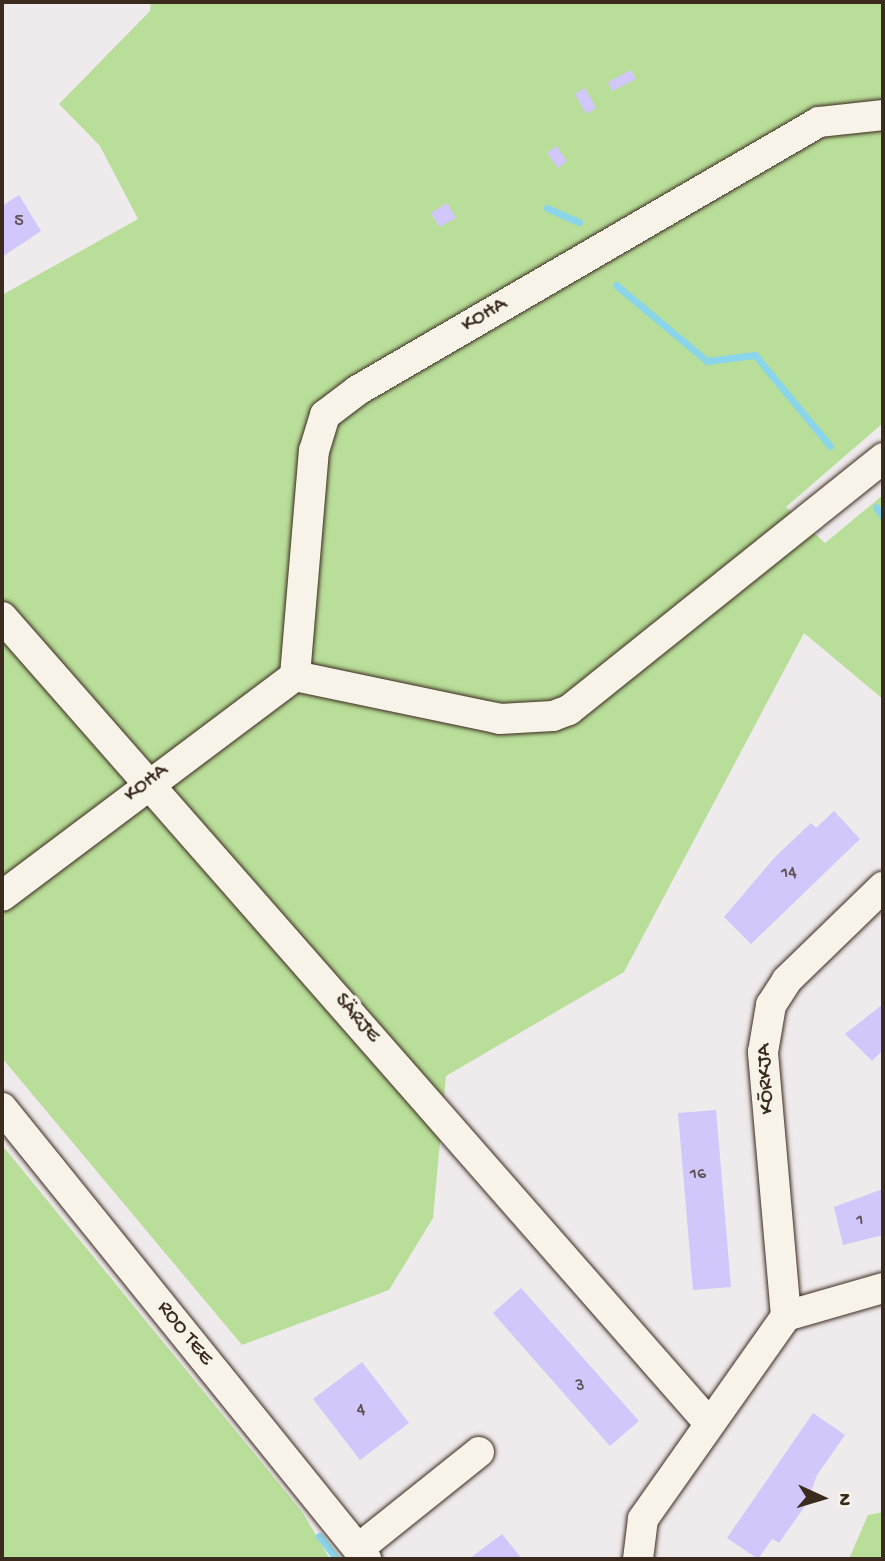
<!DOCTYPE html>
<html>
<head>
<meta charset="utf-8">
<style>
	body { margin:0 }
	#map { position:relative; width:885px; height:1561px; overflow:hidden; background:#efeaec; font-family:"Gochi Hand",sans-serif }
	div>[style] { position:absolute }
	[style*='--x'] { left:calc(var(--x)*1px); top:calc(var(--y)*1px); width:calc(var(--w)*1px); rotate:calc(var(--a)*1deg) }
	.green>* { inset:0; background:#b9de99 }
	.stream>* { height:7px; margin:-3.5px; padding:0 3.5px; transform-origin:3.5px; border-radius:3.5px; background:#8ad5ea }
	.building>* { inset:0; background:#d1c7fa }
	.roads { filter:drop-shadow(0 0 2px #3b2a1e) drop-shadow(0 0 2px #3b2a1e) }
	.minor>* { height:30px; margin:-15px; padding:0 15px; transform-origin:15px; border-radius:15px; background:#f7f3e8 }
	span { translate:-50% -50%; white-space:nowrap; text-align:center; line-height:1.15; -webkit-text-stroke:7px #f7f3e8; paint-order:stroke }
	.number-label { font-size:18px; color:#605155 }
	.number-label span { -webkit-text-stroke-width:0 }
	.street-label { font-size:21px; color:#3b2a1e }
	.frame { position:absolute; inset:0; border:4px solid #3b2a1e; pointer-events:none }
	.north { position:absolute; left:787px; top:1463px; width:70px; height:70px; -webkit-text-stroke:5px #f7f3e8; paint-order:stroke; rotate:94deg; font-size:19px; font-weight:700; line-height:28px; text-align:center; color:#3b2a1e }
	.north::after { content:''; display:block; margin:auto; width:24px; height:32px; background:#3b2a1e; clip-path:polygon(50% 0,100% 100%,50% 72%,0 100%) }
</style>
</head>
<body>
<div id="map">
	<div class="green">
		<div style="clip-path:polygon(151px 2px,883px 2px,883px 423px,786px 507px,825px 543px,883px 495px,883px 699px,804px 633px,624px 972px,446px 1076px,433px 1218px,389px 1290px,242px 1345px,2px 1058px,2px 295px,138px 219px,100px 146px,59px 104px,150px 11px)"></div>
		<div style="clip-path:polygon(2px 1145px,303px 1513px,330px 1559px,2px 1559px)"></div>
		<div style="clip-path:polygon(883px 1512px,883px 1559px,849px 1559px,868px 1515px)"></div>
	</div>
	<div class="stream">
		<div style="--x:547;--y:208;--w:35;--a:24"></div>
		<div style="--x:616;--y:285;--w:119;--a:39.9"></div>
		<div style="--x:707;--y:361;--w:48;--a:-7.1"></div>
		<div style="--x:755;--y:355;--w:118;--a:50.5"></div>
		<div style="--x:876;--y:507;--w:12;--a:55"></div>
		<div style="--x:319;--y:1536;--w:29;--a:52"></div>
	</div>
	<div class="building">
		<div style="clip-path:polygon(631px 70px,636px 79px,612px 91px,608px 82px)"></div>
		<div style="clip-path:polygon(585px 88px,596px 108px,586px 114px,575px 94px)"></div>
		<div style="clip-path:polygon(556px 146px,567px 161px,558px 168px,547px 153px)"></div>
		<div style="clip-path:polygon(19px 195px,41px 231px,2px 257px,2px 206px)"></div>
		<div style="clip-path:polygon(447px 203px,456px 218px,439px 227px,431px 213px)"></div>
		<div style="clip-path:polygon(834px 811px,860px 839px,751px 944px,724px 917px,775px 857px,811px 823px,816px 828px)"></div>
		<div style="clip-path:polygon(883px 1004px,883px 1050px,872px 1061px,845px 1034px)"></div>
		<div style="clip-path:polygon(716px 1110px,731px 1287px,693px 1290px,678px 1113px)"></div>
		<div style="clip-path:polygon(880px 1190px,883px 1190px,883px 1235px,843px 1245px,834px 1207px)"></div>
		<div style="clip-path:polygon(521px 1288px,639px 1421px,610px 1446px,493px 1313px)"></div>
		<div style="clip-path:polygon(362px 1362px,409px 1423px,360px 1460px,313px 1399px)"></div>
		<div style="clip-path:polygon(813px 1413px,845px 1435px,817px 1475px,807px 1503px,779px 1543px,772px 1539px,758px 1559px,727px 1538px)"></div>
		<div style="clip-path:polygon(502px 1534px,522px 1559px,469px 1559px)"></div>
	</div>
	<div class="roads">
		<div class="minor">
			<div style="--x:2;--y:617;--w:1071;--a:48.75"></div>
			<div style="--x:295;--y:676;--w:209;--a:11.8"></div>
			<div style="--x:500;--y:719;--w:53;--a:-3.2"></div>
			<div style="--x:553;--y:716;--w:17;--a:-21"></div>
			<div style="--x:569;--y:710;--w:403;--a:-38.7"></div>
			<div style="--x:2;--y:896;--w:366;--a:-36.9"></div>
			<div style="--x:295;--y:676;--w:226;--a:-85.2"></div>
			<div style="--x:314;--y:451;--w:38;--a:-73"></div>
			<div style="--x:325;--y:415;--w:41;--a:-37.1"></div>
			<div style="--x:358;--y:390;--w:533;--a:-30.17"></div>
			<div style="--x:819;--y:122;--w:64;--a:-6.2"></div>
			<div style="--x:2;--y:1108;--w:580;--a:51.09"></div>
			<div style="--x:786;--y:1316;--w:101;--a:-16.1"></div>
			<div style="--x:358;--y:1549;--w:155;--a:-38.7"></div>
			<div style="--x:638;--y:1559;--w:40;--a:-82.9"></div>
			<div style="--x:643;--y:1519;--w:248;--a:-54.8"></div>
			<div style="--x:786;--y:1316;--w:265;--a:-95"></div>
			<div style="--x:763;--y:1052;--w:48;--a:-80.3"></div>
			<div style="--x:771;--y:1005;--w:30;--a:-57"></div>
			<div style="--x:787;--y:980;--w:134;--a:-44.1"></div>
		</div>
	</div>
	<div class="number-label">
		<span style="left:19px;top:222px">5</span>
		<span style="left:789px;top:874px">14</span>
		<span style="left:698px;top:1175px">16</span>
		<span style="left:860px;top:1221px">1</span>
		<span style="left:580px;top:1387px">3</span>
		<span style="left:361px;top:1411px">4</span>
	</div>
	<div class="street-label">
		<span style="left:485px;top:316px;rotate:-30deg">KOHA</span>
		<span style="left:147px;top:784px;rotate:-37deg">KOHA</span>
		<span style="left:356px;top:1019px;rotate:49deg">SÄRJE</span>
		<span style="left:767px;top:1079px;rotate:-93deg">KÕRKJA</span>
		<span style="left:184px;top:1334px;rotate:51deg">ROO TEE</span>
	</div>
	<div class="frame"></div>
	<div class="north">N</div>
</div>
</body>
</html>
